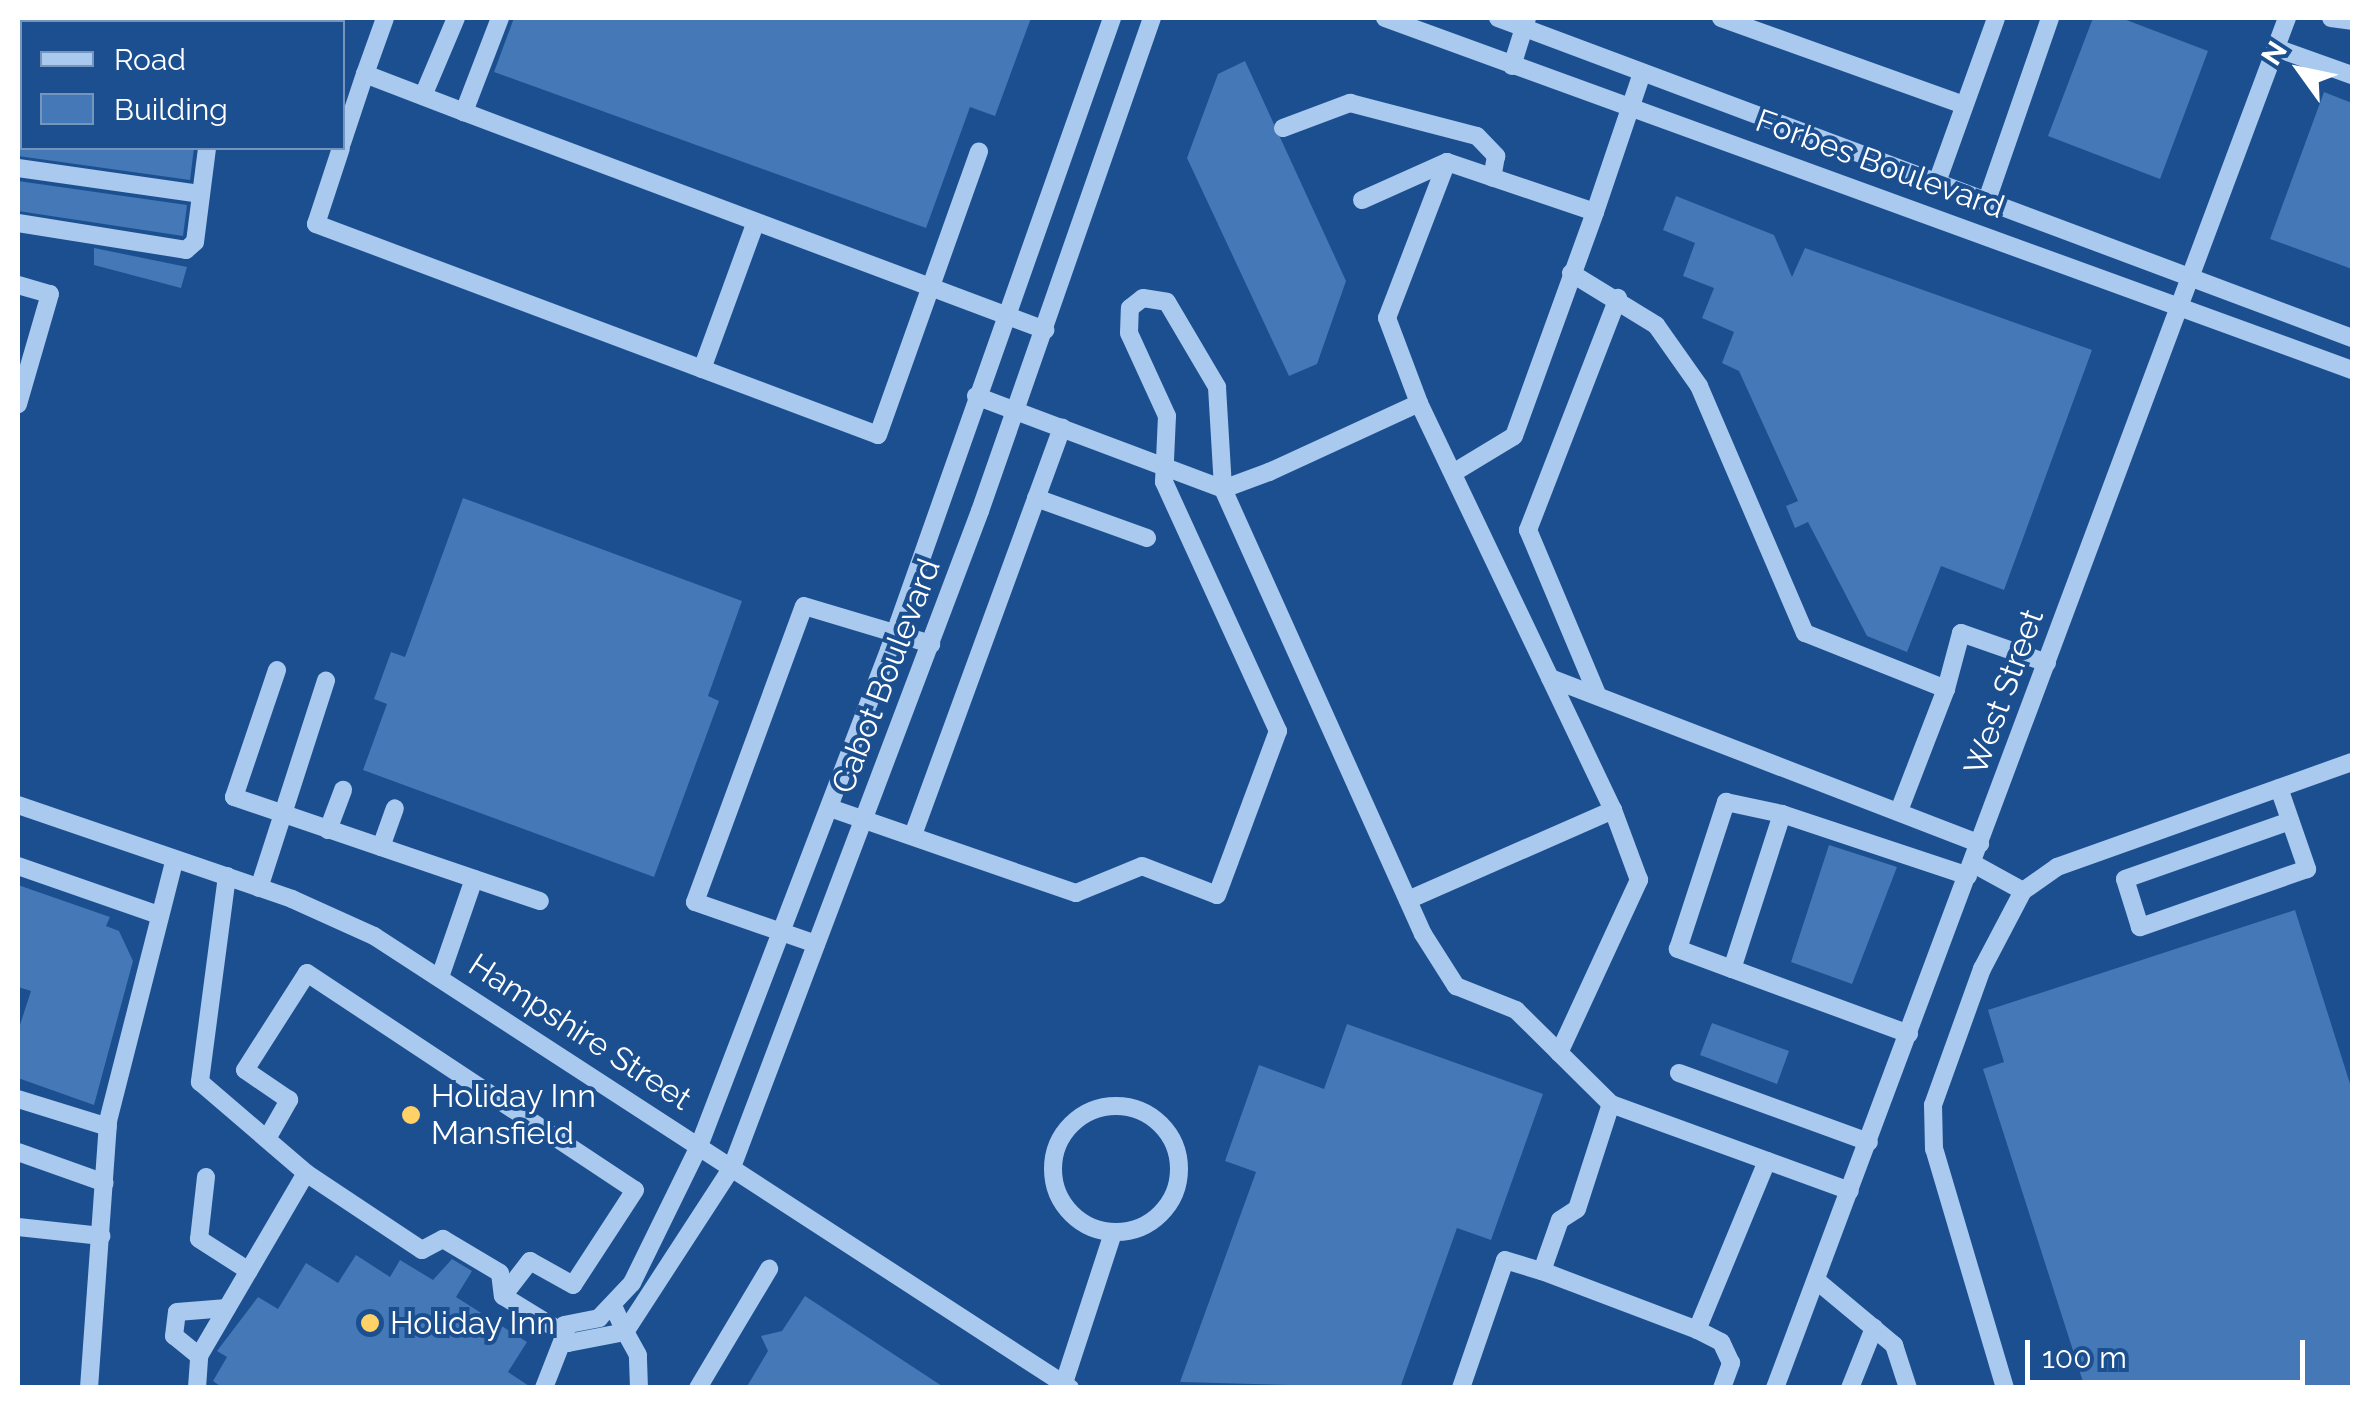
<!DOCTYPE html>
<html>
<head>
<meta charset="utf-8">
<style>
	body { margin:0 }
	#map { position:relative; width:2370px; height:1405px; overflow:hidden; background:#1b4f8f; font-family:Raleway,sans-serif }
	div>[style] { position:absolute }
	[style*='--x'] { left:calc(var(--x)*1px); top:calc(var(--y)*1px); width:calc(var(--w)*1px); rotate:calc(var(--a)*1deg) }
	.building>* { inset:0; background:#4478b7 }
	.minor>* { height:18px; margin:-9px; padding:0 9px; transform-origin:9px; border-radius:9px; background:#a9c9ee }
	.minor>.ring { margin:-9px; padding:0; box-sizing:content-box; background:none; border:18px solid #a9c9ee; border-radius:50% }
	.dots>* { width:28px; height:28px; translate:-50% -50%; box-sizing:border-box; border:5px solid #1b4f8f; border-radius:50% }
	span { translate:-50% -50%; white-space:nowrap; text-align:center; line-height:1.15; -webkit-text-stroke:8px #1b4f8f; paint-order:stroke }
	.street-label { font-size:32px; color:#fff }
	.poi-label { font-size:32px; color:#fff }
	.left { translate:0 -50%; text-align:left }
	.frame { position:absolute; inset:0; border:20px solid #fff; pointer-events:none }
	.legend { position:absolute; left:20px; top:20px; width:325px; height:130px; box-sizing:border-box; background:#1b4f8f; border:2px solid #7695bc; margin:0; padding:12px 18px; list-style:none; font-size:30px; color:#fff }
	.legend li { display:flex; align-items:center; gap:20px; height:50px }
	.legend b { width:50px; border:2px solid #7695bc }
	.north { position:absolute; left:2250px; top:20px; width:100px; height:100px; -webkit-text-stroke:8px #1b4f8f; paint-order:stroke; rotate:303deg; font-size:28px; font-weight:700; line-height:40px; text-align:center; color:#fff }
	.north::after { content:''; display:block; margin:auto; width:35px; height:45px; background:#fff; clip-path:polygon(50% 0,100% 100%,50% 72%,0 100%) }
	.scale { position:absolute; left:2025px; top:1340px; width:280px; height:45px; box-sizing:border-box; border:5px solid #fff; border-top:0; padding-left:12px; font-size:30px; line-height:35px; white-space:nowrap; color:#fff; -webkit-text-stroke:8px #1b4f8f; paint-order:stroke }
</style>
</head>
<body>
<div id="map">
	<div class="building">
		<div style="clip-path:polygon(514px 18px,1031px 18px,995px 116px,970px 107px,926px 228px,494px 72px)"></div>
		<div style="clip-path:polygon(2093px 18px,2121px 18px,2208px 51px,2160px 179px,2048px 136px)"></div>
		<div style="clip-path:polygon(1245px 61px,1346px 281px,1317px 364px,1289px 376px,1187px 158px,1218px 74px)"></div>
		<div style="clip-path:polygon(2324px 92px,2352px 103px,2352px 269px,2270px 239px)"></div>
		<div style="clip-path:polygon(18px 148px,194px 148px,190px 180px,18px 156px)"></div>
		<div style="clip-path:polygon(18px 181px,187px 205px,183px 236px,18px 211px)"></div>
		<div style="clip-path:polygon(1676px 196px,1774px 235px,1792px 277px,1805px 248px,2092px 350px,2004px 590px,1941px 566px,1907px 652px,1867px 636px,1808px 522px,1795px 528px,1786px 506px,1798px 501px,1739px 371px,1722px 363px,1734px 332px,1702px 318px,1714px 288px,1683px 276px,1695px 243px,1663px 230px)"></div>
		<div style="clip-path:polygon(94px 248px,187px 267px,181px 288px,94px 265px)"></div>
		<div style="clip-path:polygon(463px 498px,742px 601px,708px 696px,719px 701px,654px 877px,363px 770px,387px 704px,374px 699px,391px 652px,405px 657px)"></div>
		<div style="clip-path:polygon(1829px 845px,1897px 867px,1852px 984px,1791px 962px)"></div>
		<div style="clip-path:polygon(18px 885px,110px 917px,106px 926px,119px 931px,133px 961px,94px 1105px,18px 1078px,18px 1031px,31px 991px,18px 987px)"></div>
		<div style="clip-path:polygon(2295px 910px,2352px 1090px,2352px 1388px,2085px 1388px,1983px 1069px,2004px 1062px,1988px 1010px)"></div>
		<div style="clip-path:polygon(1712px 1023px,1789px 1051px,1777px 1084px,1700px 1055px)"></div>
		<div style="clip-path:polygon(1347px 1024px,1543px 1094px,1491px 1240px,1457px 1228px,1400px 1388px,1180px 1382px,1256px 1172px,1225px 1161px,1259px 1065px,1324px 1089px)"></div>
		<div style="clip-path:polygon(356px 1255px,390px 1277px,400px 1260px,433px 1280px,452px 1259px,472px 1271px,456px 1297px,527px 1342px,508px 1372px,532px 1388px,223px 1388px,213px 1381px,227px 1357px,217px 1351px,258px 1297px,278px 1309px,306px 1263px,338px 1283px)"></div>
		<div style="clip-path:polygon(805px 1296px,945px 1388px,746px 1388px,768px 1351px,761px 1336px,782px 1331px)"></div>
	</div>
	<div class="minor">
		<div style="--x:500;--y:18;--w:101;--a:111"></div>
		<div style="--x:464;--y:112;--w:621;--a:20.57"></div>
		<div style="--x:1385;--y:18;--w:1029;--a:20"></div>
		<div style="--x:1498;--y:18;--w:912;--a:20.54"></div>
		<div style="--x:1721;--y:18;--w:258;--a:19.7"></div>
		<div style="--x:2331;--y:18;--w:21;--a:8"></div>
		<div style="--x:213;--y:22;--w:4;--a:-76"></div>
		<div style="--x:18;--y:25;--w:4;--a:14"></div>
		<div style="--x:2276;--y:48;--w:81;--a:19.6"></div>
		<div style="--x:1512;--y:66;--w:50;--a:-72.6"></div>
		<div style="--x:365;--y:74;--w:59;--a:-70.3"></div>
		<div style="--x:18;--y:77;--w:4;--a:14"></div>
		<div style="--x:423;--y:96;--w:85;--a:-67.1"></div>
		<div style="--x:1283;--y:128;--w:72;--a:-20.5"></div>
		<div style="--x:1350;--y:103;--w:131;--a:14.6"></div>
		<div style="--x:1477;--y:136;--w:28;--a:46"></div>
		<div style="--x:1496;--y:156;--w:22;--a:100"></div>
		<div style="--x:342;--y:143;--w:73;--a:-71.6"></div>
		<div style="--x:365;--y:74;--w:106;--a:21"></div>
		<div style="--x:341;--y:148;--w:80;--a:108.2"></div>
		<div style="--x:316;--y:224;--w:600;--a:20.58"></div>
		<div style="--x:878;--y:435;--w:301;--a:-70.4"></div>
		<div style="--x:18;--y:168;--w:185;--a:8.1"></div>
		<div style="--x:1936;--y:185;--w:177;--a:-70.2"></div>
		<div style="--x:1362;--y:200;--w:93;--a:-24.1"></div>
		<div style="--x:1986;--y:203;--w:196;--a:-70.9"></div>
		<div style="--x:18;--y:223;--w:170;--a:9.1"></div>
		<div style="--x:186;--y:250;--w:12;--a:-42"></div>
		<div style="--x:195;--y:242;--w:95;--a:-82.7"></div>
		<div style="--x:1571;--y:273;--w:100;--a:31.5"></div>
		<div style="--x:1656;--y:325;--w:75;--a:54.8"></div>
		<div style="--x:1699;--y:386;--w:269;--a:66.8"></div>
		<div style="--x:1805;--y:633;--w:152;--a:21.7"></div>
		<div style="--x:1946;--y:689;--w:131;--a:111.1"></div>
		<div style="--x:18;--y:285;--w:33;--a:16"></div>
		<div style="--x:50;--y:294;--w:115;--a:106.2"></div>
		<div style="--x:702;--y:369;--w:154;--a:-69.9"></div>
		<div style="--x:976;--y:396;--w:264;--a:20.6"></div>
		<div style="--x:1223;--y:489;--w:488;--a:65.8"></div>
		<div style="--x:1423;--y:934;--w:62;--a:57.6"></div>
		<div style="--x:1456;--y:986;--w:65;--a:21.8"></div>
		<div style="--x:1516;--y:1010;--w:134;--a:44.7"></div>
		<div style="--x:1453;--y:473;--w:71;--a:-31.2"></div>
		<div style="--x:1514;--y:436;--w:238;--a:-70.1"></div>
		<div style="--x:1036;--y:498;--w:118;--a:19.8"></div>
		<div style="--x:277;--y:670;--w:134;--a:108.7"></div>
		<div style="--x:234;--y:797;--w:323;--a:18.8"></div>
		<div style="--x:1550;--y:678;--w:461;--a:21.1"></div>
		<div style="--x:1946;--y:689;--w:58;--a:-75"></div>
		<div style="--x:1961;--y:633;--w:91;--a:19.2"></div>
		<div style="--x:1597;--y:694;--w:178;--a:-112.8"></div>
		<div style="--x:1528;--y:530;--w:249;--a:-68.8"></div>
		<div style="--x:2279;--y:788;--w:86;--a:70.9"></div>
		<div style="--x:2307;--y:869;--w:177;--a:160.8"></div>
		<div style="--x:2140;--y:927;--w:50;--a:-107.4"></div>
		<div style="--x:2125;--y:879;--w:175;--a:-19.4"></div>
		<div style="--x:18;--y:805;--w:290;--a:18.9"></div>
		<div style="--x:292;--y:899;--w:90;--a:24.3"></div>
		<div style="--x:374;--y:936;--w:830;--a:33"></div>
		<div style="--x:830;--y:808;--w:260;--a:19.1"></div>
		<div style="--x:1076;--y:893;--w:71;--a:-22.2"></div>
		<div style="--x:1142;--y:866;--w:80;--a:21.1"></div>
		<div style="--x:1217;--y:895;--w:175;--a:-69.6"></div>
		<div style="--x:1278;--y:731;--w:274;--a:-114.6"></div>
		<div style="--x:1164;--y:482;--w:66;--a:-87.4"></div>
		<div style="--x:1167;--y:416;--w:91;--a:-114.6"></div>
		<div style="--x:1129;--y:333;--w:25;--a:-88"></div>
		<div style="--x:1130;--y:308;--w:16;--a:-38"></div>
		<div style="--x:1143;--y:298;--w:24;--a:9"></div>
		<div style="--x:1167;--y:302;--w:99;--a:59.5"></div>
		<div style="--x:1217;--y:387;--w:102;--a:86.6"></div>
		<div style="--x:1223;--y:489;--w:49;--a:-20.3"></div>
		<div style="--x:1269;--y:472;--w:165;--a:-24.7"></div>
		<div style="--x:1419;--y:403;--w:91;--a:-110.6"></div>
		<div style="--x:1387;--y:318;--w:167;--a:-69"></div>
		<div style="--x:1447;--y:162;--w:156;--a:18.7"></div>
		<div style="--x:1595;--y:212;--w:147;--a:-71.3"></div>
		<div style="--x:328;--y:830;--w:43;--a:-69.4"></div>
		<div style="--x:913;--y:835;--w:434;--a:-69.9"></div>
		<div style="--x:381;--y:847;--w:41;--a:-70.3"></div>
		<div style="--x:1972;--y:863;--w:58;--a:28.8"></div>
		<div style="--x:2023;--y:891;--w:42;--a:-35.2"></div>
		<div style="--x:2057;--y:867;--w:313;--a:-19.6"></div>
		<div style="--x:18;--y:866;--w:149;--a:19.2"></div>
		<div style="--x:227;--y:876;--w:208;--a:97.5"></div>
		<div style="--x:200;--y:1082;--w:140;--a:40.6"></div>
		<div style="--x:306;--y:1173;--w:139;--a:33.6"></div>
		<div style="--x:422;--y:1250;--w:24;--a:-28"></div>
		<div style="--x:443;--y:1239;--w:66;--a:30.8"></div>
		<div style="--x:500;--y:1273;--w:23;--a:83"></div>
		<div style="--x:503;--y:1296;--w:73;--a:31.5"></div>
		<div style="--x:565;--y:1334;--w:58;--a:111.3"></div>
		<div style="--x:259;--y:888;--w:218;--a:-72.1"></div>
		<div style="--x:1408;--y:900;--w:224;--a:-23.7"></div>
		<div style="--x:1613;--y:810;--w:451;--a:-115.5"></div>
		<div style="--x:816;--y:944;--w:128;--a:-160.9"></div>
		<div style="--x:695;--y:902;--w:315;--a:-69.8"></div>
		<div style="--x:804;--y:606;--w:133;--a:16.7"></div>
		<div style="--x:1732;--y:969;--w:58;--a:-159.7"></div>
		<div style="--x:1678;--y:949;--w:155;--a:-71.9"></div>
		<div style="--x:1726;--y:802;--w:57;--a:12.1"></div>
		<div style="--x:440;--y:977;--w:104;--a:-70.9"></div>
		<div style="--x:1909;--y:1034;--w:189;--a:-159.8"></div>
		<div style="--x:1732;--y:969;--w:163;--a:-72.1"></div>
		<div style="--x:1782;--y:814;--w:196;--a:18.4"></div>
		<div style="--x:1559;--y:1053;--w:191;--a:-65.2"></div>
		<div style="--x:1639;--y:880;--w:75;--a:-110.4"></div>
		<div style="--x:1679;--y:1073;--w:202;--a:20"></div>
		<div style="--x:18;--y:1099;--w:94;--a:17.3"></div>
		<div class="ring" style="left:1053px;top:1106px;width:108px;height:108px"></div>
		<div style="--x:268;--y:1137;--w:43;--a:-60.4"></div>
		<div style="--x:289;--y:1100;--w:53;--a:-145.7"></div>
		<div style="--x:245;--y:1070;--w:115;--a:-57.4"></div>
		<div style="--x:307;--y:973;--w:393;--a:33.5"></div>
		<div style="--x:635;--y:1190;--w:113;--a:123.1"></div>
		<div style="--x:573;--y:1285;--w:49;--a:-150.8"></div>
		<div style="--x:530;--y:1261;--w:44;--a:127.6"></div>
		<div style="--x:18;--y:1152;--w:92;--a:19.6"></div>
		<div style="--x:206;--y:1177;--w:62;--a:96.4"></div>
		<div style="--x:199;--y:1239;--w:59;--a:32.6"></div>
		<div style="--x:18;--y:1227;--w:84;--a:6.1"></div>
		<div style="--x:1542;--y:1271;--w:166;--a:20.8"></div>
		<div style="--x:1816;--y:1280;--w:102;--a:39.8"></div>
		<div style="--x:1894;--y:1345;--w:45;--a:72"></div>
		<div style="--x:614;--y:1308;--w:26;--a:65"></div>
		<div style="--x:625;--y:1332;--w:58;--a:169.1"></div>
		<div style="--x:568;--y:1343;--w:18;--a:-103"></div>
		<div style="--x:564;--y:1325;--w:36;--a:-11"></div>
		<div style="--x:599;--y:1318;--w:48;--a:-46.7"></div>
		<div style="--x:632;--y:1283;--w:153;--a:-63.9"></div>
		<div style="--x:699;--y:1146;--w:531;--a:-69.04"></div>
		<div style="--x:889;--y:650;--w:670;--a:-70.56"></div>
		<div style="--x:199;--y:1356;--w:32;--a:-141"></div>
		<div style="--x:174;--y:1336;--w:24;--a:-83"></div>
		<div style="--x:177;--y:1312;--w:50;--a:-4.6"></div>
		<div style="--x:1064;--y:1383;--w:158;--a:-71.9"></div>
		<div style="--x:89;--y:1388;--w:268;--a:-85.9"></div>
		<div style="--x:108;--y:1121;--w:270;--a:-75.7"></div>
		<div style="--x:197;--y:1388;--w:32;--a:-86"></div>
		<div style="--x:199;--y:1356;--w:212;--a:-59.7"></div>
		<div style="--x:639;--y:1388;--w:33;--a:-92"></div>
		<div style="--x:638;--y:1355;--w:26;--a:-119"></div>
		<div style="--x:625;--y:1332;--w:197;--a:-57"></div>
		<div style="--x:732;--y:1167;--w:701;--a:-69.29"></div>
		<div style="--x:980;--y:511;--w:522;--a:-70.77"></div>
		<div style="--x:698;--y:1388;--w:139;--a:-59.2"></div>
		<div style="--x:1461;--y:1388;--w:135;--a:-71"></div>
		<div style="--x:1505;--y:1260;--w:39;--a:17"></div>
		<div style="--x:1542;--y:1271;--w:54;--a:-70.6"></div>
		<div style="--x:1560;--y:1220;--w:20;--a:-33"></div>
		<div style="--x:1577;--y:1209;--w:110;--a:-72.1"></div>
		<div style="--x:1611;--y:1104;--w:254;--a:20"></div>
		<div style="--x:1722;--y:1388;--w:27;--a:-70"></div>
		<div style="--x:1731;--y:1363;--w:23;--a:-115"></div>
		<div style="--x:1721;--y:1342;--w:27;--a:-153"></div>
		<div style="--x:1697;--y:1330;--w:183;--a:-67.5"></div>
		<div style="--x:1775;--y:1388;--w:1463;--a:-69.51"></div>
		<div style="--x:1850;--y:1388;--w:65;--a:-68.2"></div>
		<div style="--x:2005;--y:1388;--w:249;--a:-106.5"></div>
		<div style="--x:1934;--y:1149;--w:44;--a:-91.3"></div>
		<div style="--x:1933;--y:1105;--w:145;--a:-70.2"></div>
		<div style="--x:1982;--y:969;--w:88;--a:-62.3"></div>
	</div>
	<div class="dots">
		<div style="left:411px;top:1115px;background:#ffd166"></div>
		<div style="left:370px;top:1323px;background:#ffd166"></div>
	</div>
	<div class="street-label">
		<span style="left:1880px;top:164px;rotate:20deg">Forbes Boulevard</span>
		<span style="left:886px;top:676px;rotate:-69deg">Cabot Boulevard</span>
		<span style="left:2004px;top:692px;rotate:-70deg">West Street</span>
		<span style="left:580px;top:1032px;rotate:33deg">Hampshire Street</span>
	</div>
	<div class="poi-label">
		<span class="left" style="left:431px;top:1115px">Holiday Inn<br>Mansfield</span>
		<span class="left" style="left:390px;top:1323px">Holiday Inn</span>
	</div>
	<div class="frame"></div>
	<ul class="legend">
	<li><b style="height:12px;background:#a9c9ee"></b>Road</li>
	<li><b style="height:28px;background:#4478b7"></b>Building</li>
	</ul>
	<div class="north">N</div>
	<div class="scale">100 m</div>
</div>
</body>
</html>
